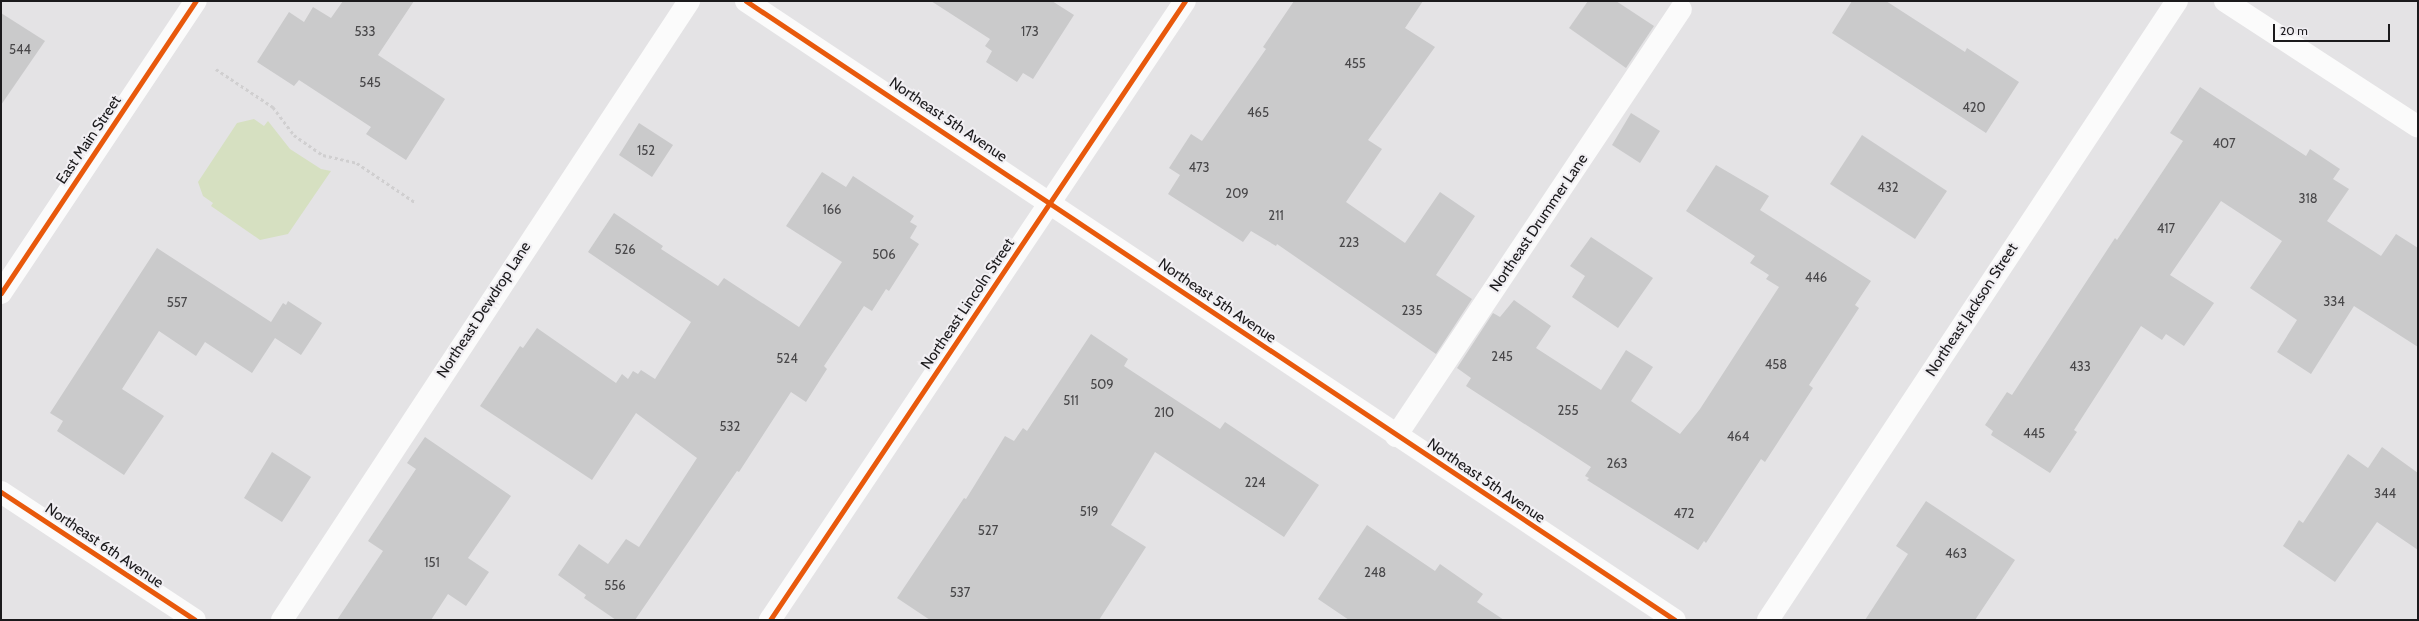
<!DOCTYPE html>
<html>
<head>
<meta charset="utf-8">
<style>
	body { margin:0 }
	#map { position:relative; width:2419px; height:621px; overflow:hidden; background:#e4e3e5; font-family:Cabin,sans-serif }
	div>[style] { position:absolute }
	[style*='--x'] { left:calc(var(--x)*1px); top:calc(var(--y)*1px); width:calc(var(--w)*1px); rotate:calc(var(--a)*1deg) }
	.green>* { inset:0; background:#d6e0c1 }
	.building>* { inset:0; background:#cacacb }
	.path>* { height:2.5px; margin-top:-1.25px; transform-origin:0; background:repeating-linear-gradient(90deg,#d0cfd0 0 3px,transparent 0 6px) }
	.minor>* { height:22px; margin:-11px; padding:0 11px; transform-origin:11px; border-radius:11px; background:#fbfbfb }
	.cycleway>* { height:5px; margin:-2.5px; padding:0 2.5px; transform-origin:2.5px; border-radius:2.5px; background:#e8590c }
	span { translate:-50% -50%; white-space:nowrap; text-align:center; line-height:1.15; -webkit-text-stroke:4px #f1eff3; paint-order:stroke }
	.number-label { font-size:13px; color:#484749 }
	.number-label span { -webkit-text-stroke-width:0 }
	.street-label { font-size:15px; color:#1b1a1c }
	.frame { position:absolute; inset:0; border:2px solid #1b1a1c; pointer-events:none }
	.scale { position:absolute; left:2273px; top:24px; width:117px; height:18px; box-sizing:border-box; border:2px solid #1b1a1c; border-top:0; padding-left:5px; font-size:12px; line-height:14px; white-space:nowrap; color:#1b1a1c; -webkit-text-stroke:3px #f1eff3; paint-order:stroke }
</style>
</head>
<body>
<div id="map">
	<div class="green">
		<div style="clip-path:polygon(254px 119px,264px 126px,268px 121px,290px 149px,321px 169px,331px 171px,288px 234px,260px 240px,211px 206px,213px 203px,203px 196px,198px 182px,237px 123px)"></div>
	</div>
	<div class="building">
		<div style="clip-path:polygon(343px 1px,414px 1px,378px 55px,445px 99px,406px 160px,366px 134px,371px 127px,299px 80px,294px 86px,257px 62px,289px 12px,304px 22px,313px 7px,331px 18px)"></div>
		<div style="clip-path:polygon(931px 1px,1052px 1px,1074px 15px,1033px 79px,1023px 73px,1017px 82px,986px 62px,992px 51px,985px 46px,990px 39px)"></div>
		<div style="clip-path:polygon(1294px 1px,1423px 1px,1405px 28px,1435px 47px,1368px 140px,1382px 149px,1346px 202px,1405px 243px,1440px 192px,1475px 216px,1436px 275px,1472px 299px,1436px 354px,1277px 244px,1276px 246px,1251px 231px,1243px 242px,1168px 194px,1180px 175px,1169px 168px,1191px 134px,1202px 141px,1266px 49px,1263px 47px)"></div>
		<div style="clip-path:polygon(1588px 1px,1616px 1px,1654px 26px,1626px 68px,1569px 28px)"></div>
		<div style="clip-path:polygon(1852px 1px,1886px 1px,1965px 52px,1967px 48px,2019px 82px,1986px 133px,1832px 33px)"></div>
		<div style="clip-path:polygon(1px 13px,45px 41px,1px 105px)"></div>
		<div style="clip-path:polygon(2200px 87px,2306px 156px,2310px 149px,2340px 169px,2333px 179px,2349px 189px,2327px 221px,2381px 256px,2396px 234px,2418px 248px,2418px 347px,2354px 306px,2311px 374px,2277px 352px,2297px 320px,2250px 288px,2282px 241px,2221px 201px,2170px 275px,2214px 303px,2184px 346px,2166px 334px,2162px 340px,2141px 326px,2074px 430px,2077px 432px,2050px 473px,1991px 435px,1993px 431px,1985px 425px,2007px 392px,2012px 395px,2115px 238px,2117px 240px,2183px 141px,2170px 133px)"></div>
		<div style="clip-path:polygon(1631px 113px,1660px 131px,1640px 163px,1612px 145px)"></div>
		<div style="clip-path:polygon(639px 123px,673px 145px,652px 177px,619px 155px)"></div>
		<div style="clip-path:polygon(1862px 135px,1947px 191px,1915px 239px,1830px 184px)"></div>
		<div style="clip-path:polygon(1716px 165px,1769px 196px,1760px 210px,1871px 281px,1855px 305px,1859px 308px,1809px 385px,1813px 388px,1765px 462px,1761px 459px,1706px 543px,1704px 541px,1698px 550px,1587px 480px,1589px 478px,1585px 476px,1591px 467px,1466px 386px,1471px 378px,1457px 368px,1493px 313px,1500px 317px,1514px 300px,1551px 326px,1536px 348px,1601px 390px,1626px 350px,1653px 367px,1631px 401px,1680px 434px,1700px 409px,1779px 287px,1766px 279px,1769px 275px,1750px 263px,1755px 256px,1686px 211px)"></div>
		<div style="clip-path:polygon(822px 172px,846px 187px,853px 176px,914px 216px,910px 222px,917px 226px,910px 238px,919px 244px,889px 291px,886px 289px,872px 311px,864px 306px,824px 366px,827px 369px,806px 402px,791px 392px,739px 472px,737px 471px,635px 620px,616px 620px,584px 598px,586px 595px,558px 575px,579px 544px,608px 564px,626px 539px,639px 547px,697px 458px,636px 413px,592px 480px,480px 406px,520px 346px,523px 348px,537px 328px,616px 383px,622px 374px,628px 379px,633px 371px,638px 374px,641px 370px,655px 379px,691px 322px,588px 252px,614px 213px,663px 246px,661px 249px,718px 286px,724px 278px,799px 327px,842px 262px,786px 226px)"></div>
		<div style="clip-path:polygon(1591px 237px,1653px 278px,1618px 328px,1572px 297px,1585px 276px,1570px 266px)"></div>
		<div style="clip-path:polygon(157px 248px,271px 322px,283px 303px,286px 305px,288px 301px,322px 323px,301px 355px,275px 338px,252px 373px,205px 342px,196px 356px,159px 331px,122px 389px,164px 416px,124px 475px,57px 431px,63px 421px,50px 413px)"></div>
		<div style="clip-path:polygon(1091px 334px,1128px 359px,1124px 366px,1220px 429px,1225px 422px,1319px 485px,1284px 537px,1155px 452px,1111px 525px,1146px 547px,1099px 620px,930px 620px,897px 598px,964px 498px,966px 499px,1005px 436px,1014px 441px,1023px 428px,1027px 431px)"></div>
		<div style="clip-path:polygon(425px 437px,511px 496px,468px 558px,489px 572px,466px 606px,448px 594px,431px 620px,337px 620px,383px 551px,368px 541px,416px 469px,407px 463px)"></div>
		<div style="clip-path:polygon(2382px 447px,2418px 473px,2418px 550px,2377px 522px,2335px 582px,2283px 546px,2299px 520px,2303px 523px,2348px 454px,2368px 468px)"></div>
		<div style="clip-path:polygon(272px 452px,311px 477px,282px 522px,244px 498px)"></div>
		<div style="clip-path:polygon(1926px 501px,2015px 560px,1975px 620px,1865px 620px,1908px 554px,1896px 546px)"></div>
		<div style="clip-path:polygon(1367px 525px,1435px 571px,1440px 564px,1483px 594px,1477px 602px,1504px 620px,1349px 620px,1318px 599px)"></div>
	</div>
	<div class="path">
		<div style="--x:216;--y:69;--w:69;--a:33.7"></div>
		<div style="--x:273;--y:107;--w:35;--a:53"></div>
		<div style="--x:294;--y:135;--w:35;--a:35"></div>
		<div style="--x:323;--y:155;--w:35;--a:13"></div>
		<div style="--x:357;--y:163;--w:71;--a:34.1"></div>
	</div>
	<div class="minor">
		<div style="--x:746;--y:1;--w:1116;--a:33.68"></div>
		<div style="--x:2225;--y:1;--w:230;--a:33.1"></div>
		<div style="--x:1;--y:293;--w:351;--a:-56.3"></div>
		<div style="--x:1396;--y:436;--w:513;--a:-56.28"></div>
		<div style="--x:1;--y:492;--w:232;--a:33.4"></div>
		<div style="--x:282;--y:620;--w:741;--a:-56.67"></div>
		<div style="--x:770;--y:620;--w:745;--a:-56.16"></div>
		<div style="--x:1768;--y:620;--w:742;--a:-56.55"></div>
	</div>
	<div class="cycleway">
		<div style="--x:746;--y:1;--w:1116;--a:33.68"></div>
		<div style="--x:1;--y:293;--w:351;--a:-56.3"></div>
		<div style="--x:1;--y:492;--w:232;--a:33.4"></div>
		<div style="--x:770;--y:620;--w:745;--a:-56.16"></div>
	</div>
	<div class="number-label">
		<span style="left:365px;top:31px">533</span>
		<span style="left:1030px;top:31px">173</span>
		<span style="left:20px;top:49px">544</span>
		<span style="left:1355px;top:63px">455</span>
		<span style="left:370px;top:82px">545</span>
		<span style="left:1974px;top:107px">420</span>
		<span style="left:1258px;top:112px">465</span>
		<span style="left:2224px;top:143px">407</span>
		<span style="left:646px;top:150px">152</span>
		<span style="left:1199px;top:167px">473</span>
		<span style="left:1888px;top:187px">432</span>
		<span style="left:1237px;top:193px">209</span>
		<span style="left:2308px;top:198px">318</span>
		<span style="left:832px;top:209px">166</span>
		<span style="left:1276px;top:215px">211</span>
		<span style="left:2166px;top:228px">417</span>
		<span style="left:1349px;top:242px">223</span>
		<span style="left:625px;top:249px">526</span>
		<span style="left:884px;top:254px">506</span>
		<span style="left:1816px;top:277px">446</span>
		<span style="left:2334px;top:301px">334</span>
		<span style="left:177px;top:302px">557</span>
		<span style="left:1412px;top:310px">235</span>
		<span style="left:1502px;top:356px">245</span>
		<span style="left:787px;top:358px">524</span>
		<span style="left:1776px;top:364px">458</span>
		<span style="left:2080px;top:366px">433</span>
		<span style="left:1102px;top:384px">509</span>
		<span style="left:1071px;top:400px">511</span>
		<span style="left:1568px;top:410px">255</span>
		<span style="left:1164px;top:412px">210</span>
		<span style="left:730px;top:426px">532</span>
		<span style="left:2034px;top:433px">445</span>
		<span style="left:1738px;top:436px">464</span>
		<span style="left:1617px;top:463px">263</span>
		<span style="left:1255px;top:482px">224</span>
		<span style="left:2385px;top:493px">344</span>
		<span style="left:1089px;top:511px">519</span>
		<span style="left:1684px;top:513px">472</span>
		<span style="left:988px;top:530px">527</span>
		<span style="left:1956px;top:553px">463</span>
		<span style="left:432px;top:562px">151</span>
		<span style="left:1375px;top:572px">248</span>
		<span style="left:615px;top:585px">556</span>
		<span style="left:960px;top:592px">537</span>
	</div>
	<div class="street-label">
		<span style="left:948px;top:120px;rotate:34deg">Northeast 5th Avenue</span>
		<span style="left:89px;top:140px;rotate:-56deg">East Main Street</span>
		<span style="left:1539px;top:223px;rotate:-56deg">Northeast Drummer Lane</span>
		<span style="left:1217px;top:301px;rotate:34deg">Northeast 5th Avenue</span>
		<span style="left:968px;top:304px;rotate:-56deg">Northeast Lincoln Street</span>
		<span style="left:484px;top:310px;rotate:-57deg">Northeast Dewdrop Lane</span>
		<span style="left:1972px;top:310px;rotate:-57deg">Northeast Jackson Street</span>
		<span style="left:1486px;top:481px;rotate:34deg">Northeast 5th Avenue</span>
		<span style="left:104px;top:546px;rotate:34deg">Northeast 6th Avenue</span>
	</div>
	<div class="frame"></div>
	<div class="scale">20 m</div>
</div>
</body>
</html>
